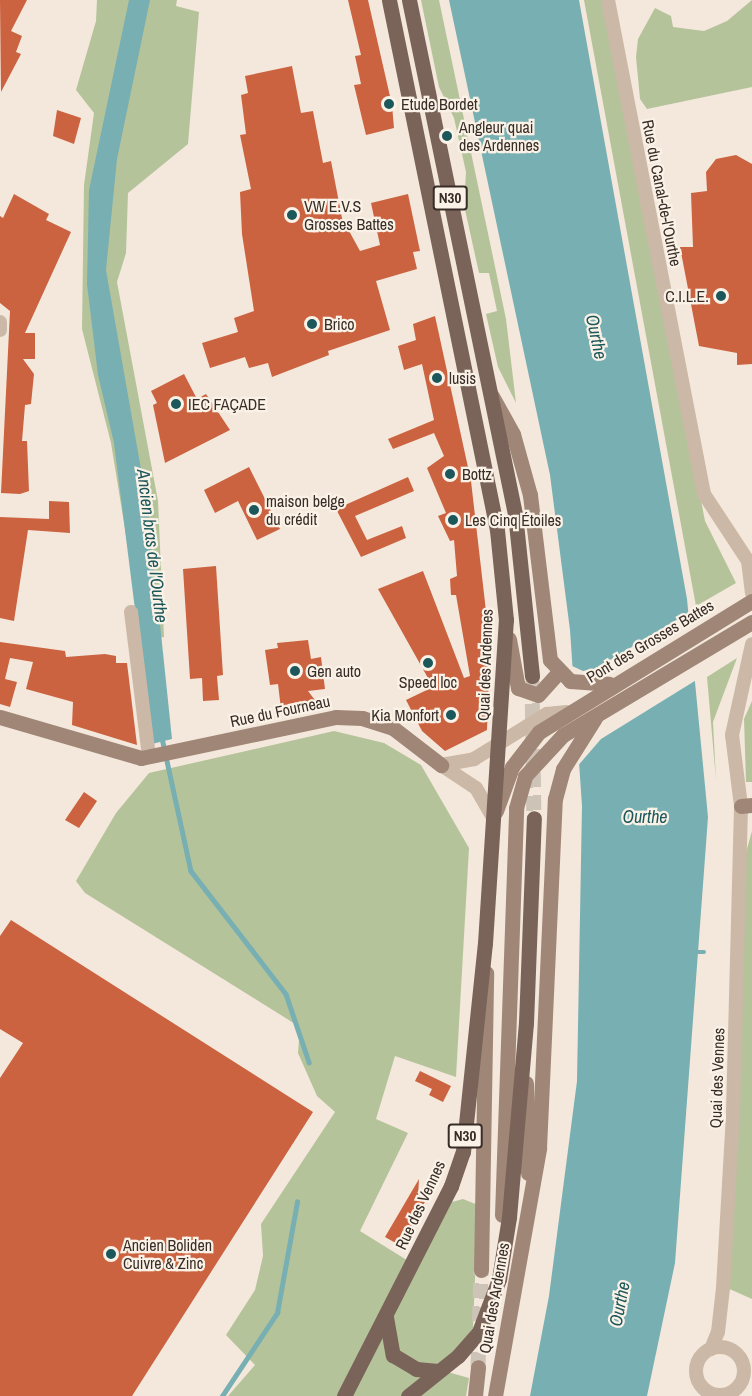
<!DOCTYPE html>
<html>
<head>
<meta charset="utf-8">
<style>
	body { margin:0 }
	#map { position:relative; width:752px; height:1396px; overflow:hidden; background:#f3e8db; font-family:"Archivo Narrow",sans-serif }
	div>[style] { position:absolute }
	[style*='--x'] { left:calc(var(--x)*1px); top:calc(var(--y)*1px); width:calc(var(--w)*1px); rotate:calc(var(--a)*1deg) }
	.green>* { inset:0; background:#b5c39a }
	.water>* { inset:0; background:#78afb2 }
	.pier>* { inset:0; background:#f3e8db }
	.stream>* { height:4.5px; margin:-2.25px; padding:0 2.25px; transform-origin:2.25px; border-radius:2.25px; background:#78afb2 }
	.building>* { inset:0; background:#cc6340 }
	.secondary-tunnel>* { height:15px; margin-top:-7.5px; transform-origin:0; background:repeating-linear-gradient(90deg,#cec3b7 0 15px,transparent 0 23px) }
	.primary-tunnel>* { height:15px; margin-top:-7.5px; transform-origin:0; background:repeating-linear-gradient(90deg,#cec3b7 0 15px,transparent 0 23px) }
	.street>* { height:14px; margin:-7px; padding:0 7px; transform-origin:7px; border-radius:7px; background:#ccb8a6 }
	.street>.ring { margin:-7px; padding:0; box-sizing:content-box; background:none; border:14px solid #ccb8a6; border-radius:50% }
	.secondary>* { height:15px; margin:-7.5px; padding:0 7.5px; transform-origin:7.5px; border-radius:7.5px; background:#a08677 }
	.primary>* { height:15px; margin:-7.5px; padding:0 7.5px; transform-origin:7.5px; border-radius:7.5px; background:#7a6358 }
	.dots>* { width:16px; height:16px; translate:-50% -50%; box-sizing:border-box; border:3px solid #faf2e7; border-radius:50% }
	span { translate:-50% -50%; white-space:nowrap; text-align:center; line-height:1.15; -webkit-text-stroke:4.5px #faf2e7; paint-order:stroke }
	.shield-label span { padding:2px 4px; background:#faf2e7; border:2px solid; border-radius:4px; -webkit-text-stroke-width:0 }
	.shield-label { font-size:15px; color:#382d27; font-weight:700 }
	.poi-label { font-size:16px; color:#382d27 }
	.left { translate:0 -50%; text-align:left }
	.right { translate:-100% -50%; text-align:right }
	.street-label { font-size:16px; color:#382d27 }
	.water-label { font-size:18px; color:#1b575b; font-style:italic }
</style>
</head>
<body>
<div id="map">
	<div class="green">
		<div style="clip-path:polygon(97px 0,177px 0,176px 6px,199px 12px,188px 144px,128px 193px,126px 253px,117px 282px,158px 501px,164px 637px,143px 640px,111px 443px,82px 329px,84px 185px,94px 113px,76px 90px,96px 21px)"></div>
		<div style="clip-path:polygon(421px 0,439px 0,506px 319px,516px 403px,498px 367px,486px 314px,497px 311px,489px 273px,479px 273px,464px 205px,466px 172px,454px 118px,439px 87px)"></div>
		<div style="clip-path:polygon(584px 0,604px 0,705px 521px,736px 583px,696px 606px)"></div>
		<div style="clip-path:polygon(752px 0,752px 87px,647px 109px,640px 99px,636px 57px,638px 39px,655px 8px,671px 16px,673px 27px,704px 31px,727px 21px)"></div>
		<div style="clip-path:polygon(737px 658px,713px 722px,716px 780px,707px 677px)"></div>
		<div style="clip-path:polygon(752px 701px,752px 782px,746px 782px,744px 719px)"></div>
		<div style="clip-path:polygon(334px 731px,384px 743px,421px 765px,469px 848px,456px 1077px,395px 1056px,376px 1119px,408px 1133px,360px 1231px,418px 1267px,452px 1202px,463px 1199px,478px 1205px,473px 1328px,460px 1348px,437px 1369px,469px 1378px,466px 1396px,228px 1396px,255px 1365px,226px 1335px,255px 1290px,263px 1256px,261px 1224px,335px 1112px,317px 1096px,298px 1053px,300px 1027px,85px 893px,76px 881px,116px 813px,149px 773px)"></div>
		<div style="clip-path:polygon(752px 831px,752px 1299px,725px 1287px,743px 863px)"></div>
	</div>
	<div class="water">
		<div style="clip-path:polygon(129px 0,150px 0,117px 159px,106px 270px,148px 509px,172px 739px,152px 744px,114px 443px,98px 375px,87px 284px,89px 190px)"></div>
		<div style="clip-path:polygon(449px 0,579px 0,687px 599px,708px 817px,675px 1263px,647px 1396px,530px 1396px,549px 1296px,577px 1081px,582px 806px,570px 630px,550px 475px)"></div>
	</div>
	<div class="pier">
		<div style="clip-path:polygon(691px 611px,698px 679px,601px 739px,576px 768px,570px 665px,583px 671px,597px 668px)"></div>
	</div>
	<div class="stream">
		<div style="--x:162;--y:738;--w:136;--a:77.7"></div>
		<div style="--x:191;--y:871;--w:155;--a:52.3"></div>
		<div style="--x:286;--y:994;--w:72;--a:71.3"></div>
		<div style="--x:698;--y:952;--w:6;--a:0"></div>
		<div style="--x:222;--y:1396;--w:100;--a:-56.5"></div>
		<div style="--x:277;--y:1313;--w:113;--a:-79.8"></div>
	</div>
	<div class="building">
		<div style="clip-path:polygon(0 0,27px 0,11px 31px,22px 36px,16px 52px,21px 54px,1px 92px)"></div>
		<div style="clip-path:polygon(348px 0,368px 0,392px 105px,394px 128px,366px 135px,354px 85px,361px 84px,355px 56px,361px 55px)"></div>
		<div style="clip-path:polygon(292px 66px,301px 113px,313px 111px,323px 163px,331px 161px,342px 218px,360px 251px,380px 245px,371px 203px,408px 194px,420px 251px,413px 252px,417px 269px,376px 281px,390px 330px,328px 351px,329px 355px,272px 377px,268px 363px,249px 368px,245px 357px,210px 368px,202px 343px,238px 332px,234px 318px,254px 311px,242px 234px,240px 192px,251px 189px,240px 135px,246px 134px,241px 95px,248px 93px,245px 76px)"></div>
		<div style="clip-path:polygon(57px 110px,81px 118px,74px 144px,53px 136px)"></div>
		<div style="clip-path:polygon(736px 155px,752px 164px,752px 364px,737px 365px,737px 353px,699px 346px,680px 247px,693px 247px,691px 193px,707px 191px,706px 172px,716px 159px)"></div>
		<div style="clip-path:polygon(14px 194px,49px 214px,46px 220px,71px 232px,25px 333px,35px 333px,35px 359px,23px 359px,34px 374px,31px 404px,25px 405px,22px 441px,27px 441px,29px 491px,20px 494px,1px 493px,10px 311px,0 303px,0 216px,3px 218px)"></div>
		<div style="clip-path:polygon(435px 316px,471px 481px,486px 611px,489px 675px,487px 730px,445px 751px,422px 731px,406px 700px,433px 687px,378px 589px,423px 571px,464px 678px,470px 676px,456px 595px,451px 595px,450px 579px,457px 576px,454px 540px,450px 541px,438px 516px,446px 513px,427px 468px,444px 456px,434px 433px,393px 449px,388px 439px,434px 420px,422px 364px,404px 370px,398px 346px,416px 340px,413px 324px)"></div>
		<div style="clip-path:polygon(184px 374px,197px 399px,206px 394px,230px 430px,165px 463px,153px 405px,157px 403px,151px 391px)"></div>
		<div style="clip-path:polygon(249px 467px,280px 529px,257px 540px,238px 501px,215px 513px,204px 490px)"></div>
		<div style="clip-path:polygon(408px 477px,414px 491px,355px 516px,367px 540px,402px 526px,406px 538px,361px 557px,336px 509px)"></div>
		<div style="clip-path:polygon(49px 501px,69px 502px,70px 533px,28px 530px,14px 621px,0 618px,0 517px,49px 519px)"></div>
		<div style="clip-path:polygon(216px 566px,223px 675px,217px 676px,219px 700px,203px 701px,202px 678px,190px 679px,183px 569px)"></div>
		<div style="clip-path:polygon(308px 640px,311px 659px,321px 657px,325px 689px,308px 691px,318px 704px,281px 709px,278px 684px,270px 685px,265px 650px,278px 648px,277px 643px)"></div>
		<div style="clip-path:polygon(0 642px,65px 651px,66px 657px,105px 654px,116px 656px,116px 663px,127px 663px,137px 745px,72px 725px,73px 702px,26px 689px,33px 662px,10px 658px,5px 679px,17px 682px,10px 707px,0 704px)"></div>
		<div style="clip-path:polygon(84px 792px,97px 801px,79px 828px,65px 820px)"></div>
		<div style="clip-path:polygon(11px 920px,313px 1112px,132px 1396px,0 1396px,0 1078px,23px 1043px,0 1029px,0 936px)"></div>
		<div style="clip-path:polygon(420px 1071px,451px 1086px,443px 1102px,429px 1095px,432px 1089px,415px 1081px)"></div>
		<div style="clip-path:polygon(419px 1179px,418px 1197px,427px 1198px,401px 1246px,385px 1237px)"></div>
	</div>
	<div class="secondary-tunnel">
		<div style="--x:478;--y:1367;--w:97;--a:-88.2"></div>
	</div>
	<div class="primary-tunnel">
		<div style="--x:532;--y:680;--w:138;--a:89.2"></div>
	</div>
	<div class="street">
		<div style="--x:608;--y:0;--w:503;--a:79"></div>
		<div style="--x:704;--y:494;--w:80;--a:56.7"></div>
		<div style="--x:748;--y:561;--w:32;--a:83"></div>
		<div style="--x:0;--y:322;--w:8;--a:90"></div>
		<div style="--x:131;--y:612;--w:146;--a:82.9"></div>
		<div style="--x:441;--y:765;--w:34;--a:-10"></div>
		<div style="--x:474;--y:759;--w:86;--a:-31.7"></div>
		<div style="--x:547;--y:714;--w:20;--a:-6"></div>
		<div style="--x:441;--y:765;--w:42;--a:33.3"></div>
		<div style="--x:476;--y:788;--w:34;--a:60"></div>
		<div class="ring" style="left:696px;top:1347px;width:34px;height:34px"></div>
		<div style="--x:711;--y:1349;--w:18;--a:-68"></div>
		<div style="--x:718;--y:1332;--w:44;--a:-83.5"></div>
		<div style="--x:723;--y:1288;--w:176;--a:-86.7"></div>
		<div style="--x:733;--y:1112;--w:306;--a:-88.5"></div>
		<div style="--x:741;--y:806;--w:72;--a:-97.2"></div>
		<div style="--x:732;--y:735;--w:93;--a:-77.6"></div>
	</div>
	<div class="secondary">
		<div style="--x:492;--y:396;--w:43;--a:61.1"></div>
		<div style="--x:513;--y:434;--w:63;--a:74.4"></div>
		<div style="--x:530;--y:495;--w:166;--a:83.1"></div>
		<div style="--x:550;--y:660;--w:29;--a:46"></div>
		<div style="--x:570;--y:681;--w:39;--a:4"></div>
		<div style="--x:509;--y:639;--w:50;--a:79.6"></div>
		<div style="--x:518;--y:688;--w:21;--a:19"></div>
		<div style="--x:538;--y:695;--w:30;--a:-48"></div>
		<div style="--x:0;--y:717;--w:147;--a:16.2"></div>
		<div style="--x:141;--y:758;--w:199;--a:-11.9"></div>
		<div style="--x:336;--y:717;--w:26;--a:2"></div>
		<div style="--x:362;--y:718;--w:33;--a:18"></div>
		<div style="--x:393;--y:728;--w:61;--a:37.6"></div>
		<div style="--x:741;--y:806;--w:11;--a:-5"></div>
		<div style="--x:496;--y:811;--w:47;--a:-70"></div>
		<div style="--x:512;--y:767;--w:44;--a:-52.4"></div>
		<div style="--x:539;--y:732;--w:250;--a:-31.6"></div>
		<div style="--x:526;--y:1083;--w:90;--a:88.7"></div>
		<div style="--x:502;--y:1215;--w:407;--a:-88"></div>
		<div style="--x:516;--y:808;--w:33;--a:-74"></div>
		<div style="--x:525;--y:776;--w:56;--a:-47.2"></div>
		<div style="--x:563;--y:735;--w:220;--a:-30.9"></div>
		<div style="--x:481;--y:1270;--w:297;--a:-89"></div>
		<div style="--x:475;--y:1396;--w:29;--a:-84"></div>
		<div style="--x:495;--y:1396;--w:252;--a:-79.9"></div>
		<div style="--x:539;--y:1148;--w:349;--a:-87.4"></div>
		<div style="--x:555;--y:799;--w:31;--a:-75"></div>
		<div style="--x:563;--y:769;--w:60;--a:-57.9"></div>
	</div>
	<div class="primary">
		<div style="--x:409;--y:0;--w:525;--a:78.35"></div>
		<div style="--x:515;--y:514;--w:163;--a:84"></div>
		<div style="--x:386;--y:1317;--w:39;--a:80"></div>
		<div style="--x:393;--y:1355;--w:27;--a:31"></div>
		<div style="--x:416;--y:1369;--w:22;--a:5"></div>
		<div style="--x:344;--y:1396;--w:236;--a:-63"></div>
		<div style="--x:451;--y:1186;--w:36;--a:-71"></div>
		<div style="--x:463;--y:1152;--w:210;--a:-84"></div>
		<div style="--x:485;--y:943;--w:324;--a:-86.3"></div>
		<div style="--x:506;--y:620;--w:90;--a:-95.7"></div>
		<div style="--x:497;--y:530;--w:541;--a:-101.52"></div>
		<div style="--x:408;--y:1396;--w:64;--a:-38.7"></div>
		<div style="--x:458;--y:1356;--w:32;--a:-49"></div>
		<div style="--x:479;--y:1332;--w:57;--a:-69.3"></div>
		<div style="--x:499;--y:1279;--w:63;--a:-80.8"></div>
		<div style="--x:509;--y:1217;--w:195;--a:-85"></div>
		<div style="--x:526;--y:1023;--w:205;--a:-87.8"></div>
	</div>
	<div class="dots">
		<div style="left:389px;top:104px;background:#1b575b"></div>
		<div style="left:447px;top:136px;background:#1b575b"></div>
		<div style="left:292px;top:215px;background:#1b575b"></div>
		<div style="left:721px;top:296px;background:#1b575b"></div>
		<div style="left:312px;top:324px;background:#1b575b"></div>
		<div style="left:437px;top:378px;background:#1b575b"></div>
		<div style="left:176px;top:404px;background:#1b575b"></div>
		<div style="left:450px;top:474px;background:#1b575b"></div>
		<div style="left:254px;top:510px;background:#1b575b"></div>
		<div style="left:453px;top:520px;background:#1b575b"></div>
		<div style="left:428px;top:663px;background:#1b575b"></div>
		<div style="left:295px;top:671px;background:#1b575b"></div>
		<div style="left:451px;top:715px;background:#1b575b"></div>
		<div style="left:111px;top:1254px;background:#1b575b"></div>
	</div>
	<div class="shield-label">
		<span style="left:450px;top:198px">N30</span>
		<span style="left:465px;top:1136px">N30</span>
	</div>
	<div class="poi-label">
		<span class="left" style="left:401px;top:104px">Etude Bordet</span>
		<span class="left" style="left:459px;top:136px">Angleur quai<br>des Ardennes</span>
		<span class="left" style="left:304px;top:215px">VW E.V.S<br>Grosses Battes</span>
		<span class="right" style="left:709px;top:296px">C.I.L.E.</span>
		<span class="left" style="left:324px;top:324px">Brico</span>
		<span class="left" style="left:449px;top:378px">lusis</span>
		<span class="left" style="left:188px;top:404px">IEC FAÇADE</span>
		<span class="left" style="left:462px;top:474px">Bottz</span>
		<span class="left" style="left:266px;top:510px">maison belge<br>du crédit</span>
		<span class="left" style="left:465px;top:520px">Les Cinq Étoiles</span>
		<span class="left" style="left:307px;top:671px">Gen auto</span>
		<span style="left:428px;top:682px">Speed loc</span>
		<span class="right" style="left:439px;top:715px">Kia Monfort</span>
		<span class="left" style="left:123px;top:1254px">Ancien Boliden<br>Cuivre &amp; Zinc</span>
	</div>
	<div class="street-label">
		<span style="left:662px;top:193px;rotate:79deg">Rue du Canal-de-l'Ourthe</span>
		<span style="left:650px;top:641px;rotate:-31deg">Pont des Grosses Battes</span>
		<span style="left:485px;top:665px;rotate:-88deg">Quai des Ardennes</span>
		<span style="left:280px;top:711px;rotate:-12deg">Rue du Fourneau</span>
		<span style="left:717px;top:1078px;rotate:-88deg">Quai des Vennes</span>
		<span style="left:420px;top:1205px;rotate:-65deg">Rue des Vennes</span>
		<span style="left:494px;top:1298px;rotate:-80deg">Quai des Ardennes</span>
	</div>
	<div class="water-label">
		<span style="left:596px;top:337px;rotate:78deg">Ourthe</span>
		<span style="left:152px;top:546px;rotate:83deg">Ancien bras de l'Ourthe</span>
		<span style="left:645px;top:817px">Ourthe</span>
		<span style="left:620px;top:1304px;rotate:-79deg">Ourthe</span>
	</div>
</div>
</body>
</html>
